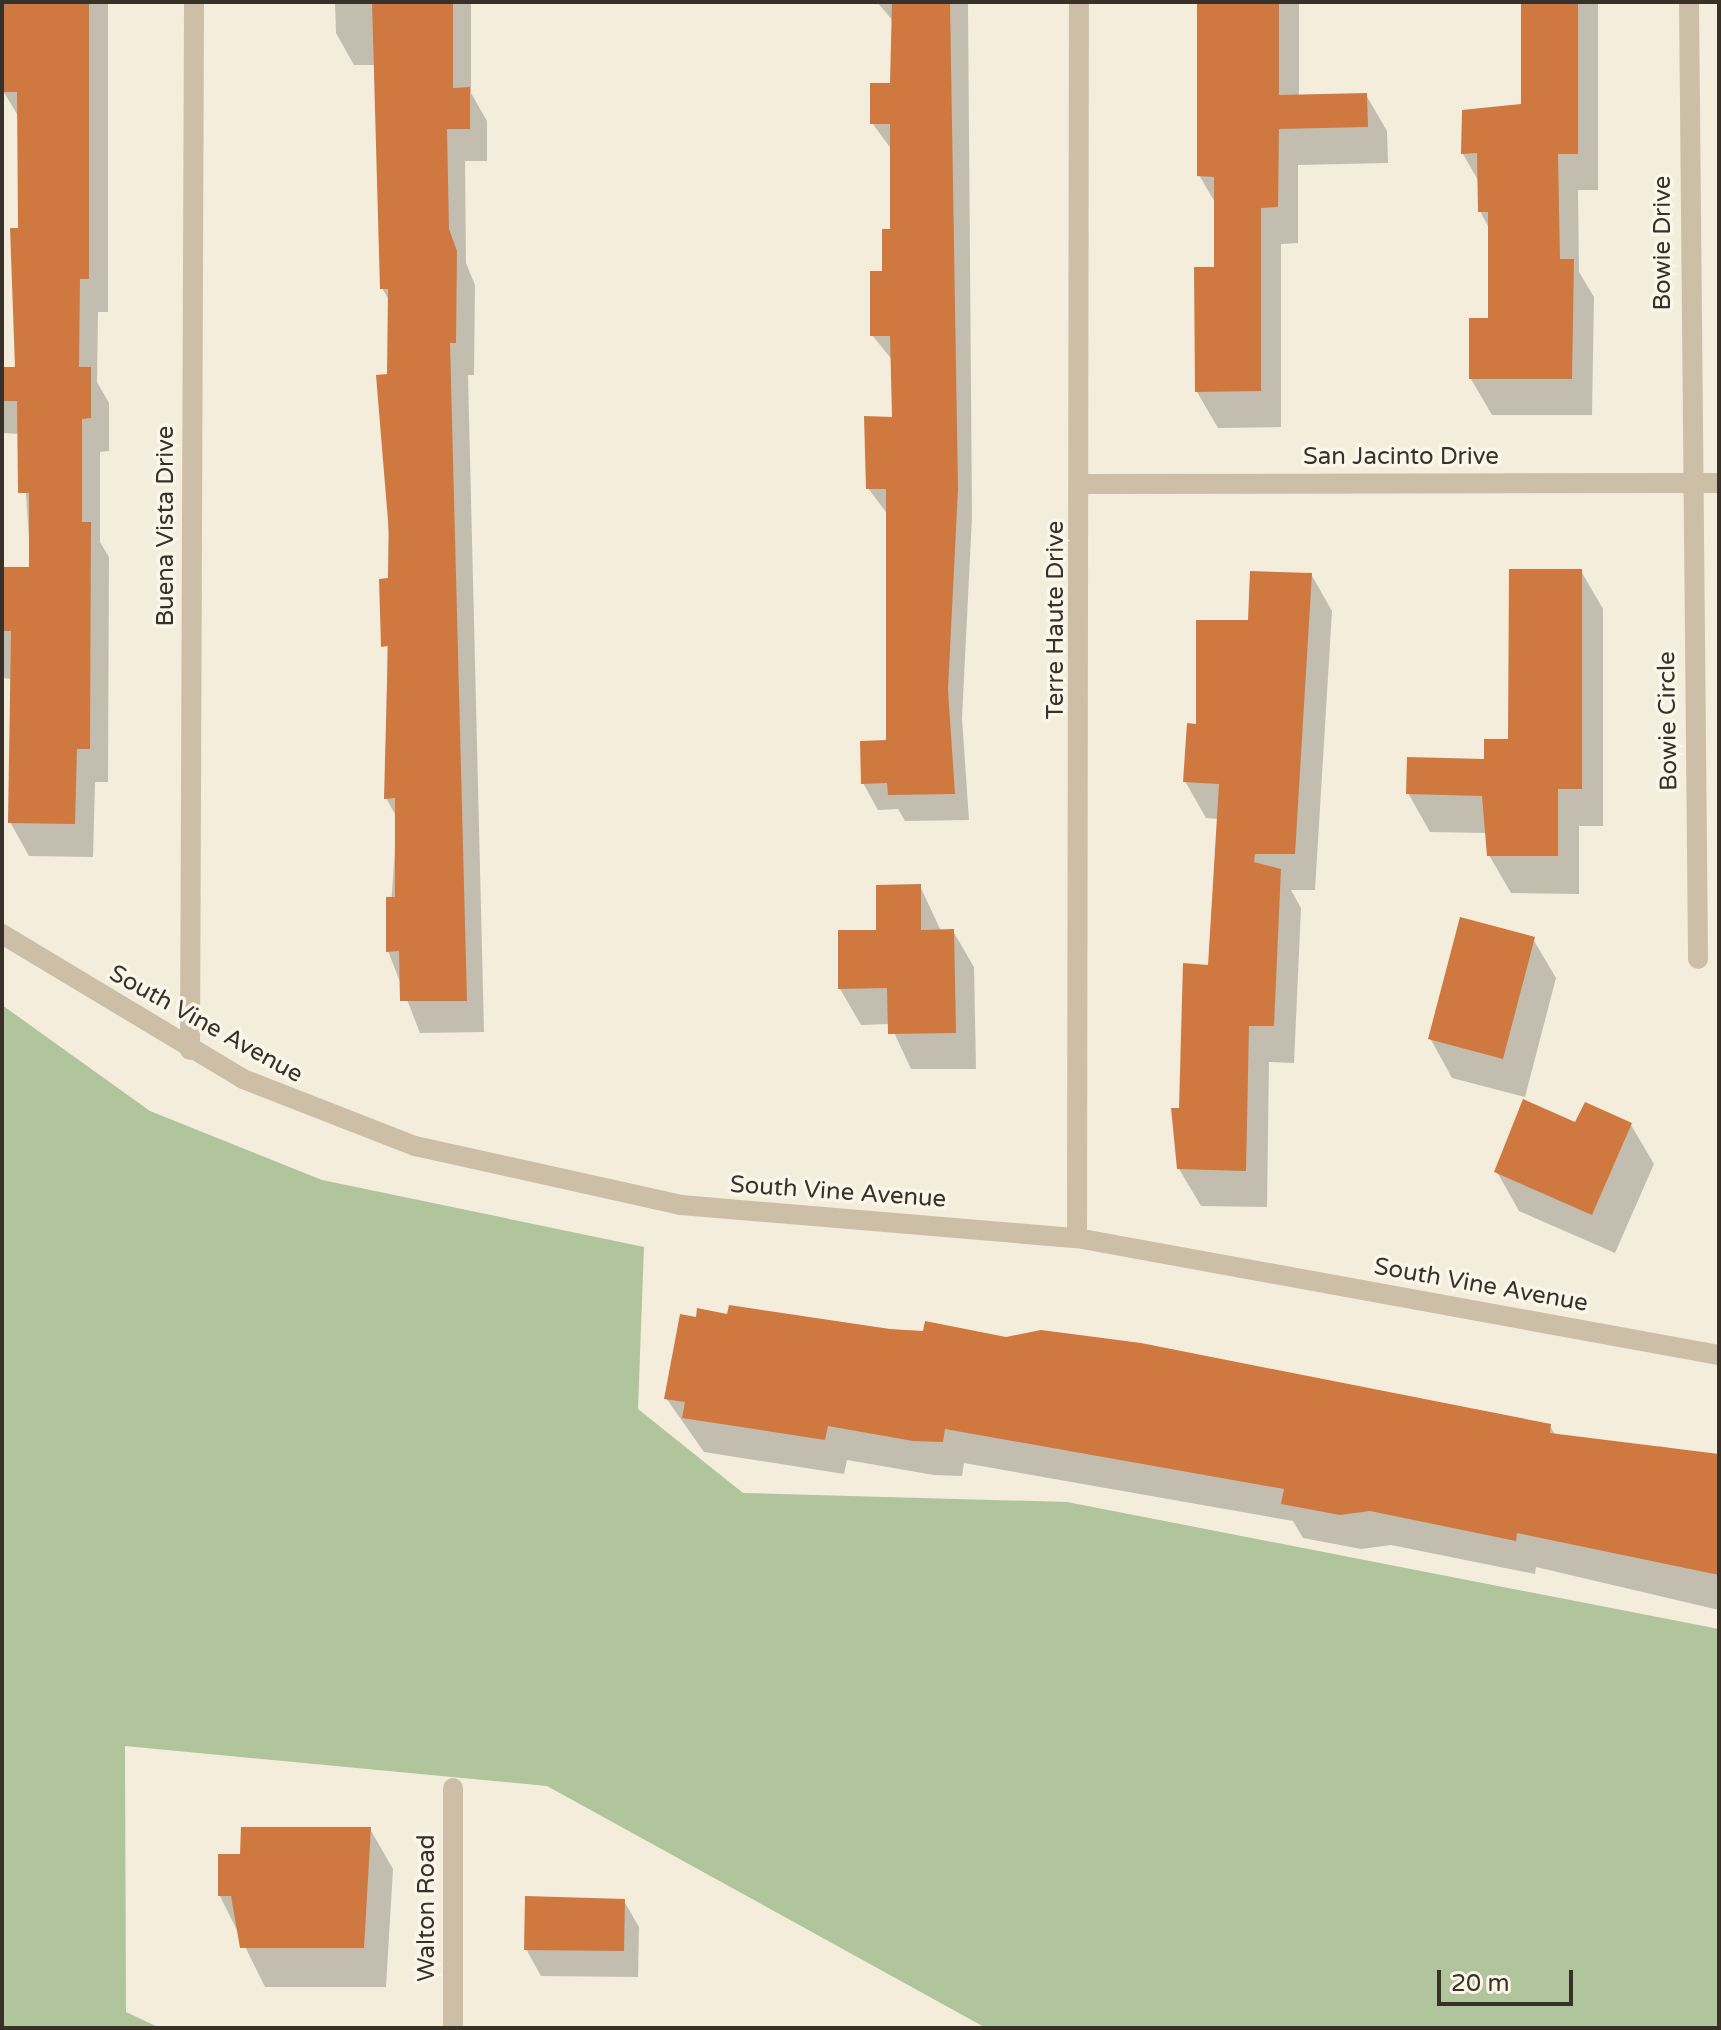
<!DOCTYPE html>
<html>
<head>
<meta charset="utf-8">
<style>
	body { margin:0 }
	#map { position:relative; width:1721px; height:2030px; overflow:hidden; background:#f4eddc; font-family:"Varela Round",sans-serif }
	div>[style] { position:absolute }
	[style*='--x'] { left:calc(var(--x)*1px); top:calc(var(--y)*1px); width:calc(var(--w)*1px); rotate:calc(var(--a)*1deg) }
	.green>* { inset:0; background:#b0c59b }
	.shadow>* { inset:0; background:#0003 }
	.building>* { inset:0; background:#cf7940 }
	.street>* { height:20px; margin:-10px; padding:0 10px; transform-origin:10px; border-radius:10px; background:#cdbfa7 }
	span { translate:-50% -50%; white-space:nowrap; text-align:center; line-height:1.15; -webkit-text-stroke:7px #fbf6e9; paint-order:stroke }
	.street-label { font-size:24px; color:#393028 }
	.frame { position:absolute; inset:0; border:4px solid #393028; pointer-events:none }
	.scale { position:absolute; left:1437px; top:1970px; width:136px; height:36px; box-sizing:border-box; border:4px solid #393028; border-top:0; padding-left:10px; font-size:24px; line-height:28px; white-space:nowrap; color:#393028; -webkit-text-stroke:6px #fbf6e9; paint-order:stroke }
</style>
</head>
<body>
<div id="map">
	<div class="green">
		<div style="clip-path:polygon(2px 1005px,150px 1111px,322px 1180px,644px 1247px,638px 1409px,743px 1493px,1067px 1502px,1719px 1629px,1719px 2028px,986px 2028px,547px 1786px,125px 1746px,126px 2012px,160px 2028px,2px 2028px)"></div>
	</div>
	<div class="shadow">
		<div style="clip-path:polygon(2px 2px,108px 2px,108px 312px,98px 312px,97px 382px,109px 403px,109px 451px,100px 452px,100px 542px,109px 557px,108px 782px,95px 782px,93px 857px,29px 856px,10px 822px,12px 679px,2px 678px,2px 569px,31px 569px,22px 434px,2px 433px,2px 369px,17px 369px,20px 230px,20px 119px,3px 91px)"></div>
		<div style="clip-path:polygon(335px 2px,471px 2px,471px 93px,487px 121px,487px 161px,465px 161px,466px 263px,475px 285px,474px 375px,468px 375px,484px 1032px,420px 1033px,388px 951px,397px 818px,386px 798px,390px 302px,382px 288px,377px 65px,354px 65px,336px 33px)"></div>
		<div style="clip-path:polygon(877px 2px,968px 2px,972px 517px,962px 718px,969px 820px,905px 821px,898px 809px,878px 810px,863px 783px,888px 742px,888px 515px,868px 488px,894px 419px,893px 361px,872px 335px,892px 231px,892px 150px,872px 123px,892px 85px,894px 22px)"></div>
		<div style="clip-path:polygon(1200px 2px,1299px 2px,1299px 97px,1366px 95px,1387px 131px,1388px 163px,1298px 165px,1298px 243px,1281px 244px,1281px 427px,1218px 428px,1197px 392px,1216px 269px,1216px 204px,1199px 175px)"></div>
		<div style="clip-path:polygon(1523px 2px,1598px 2px,1598px 190px,1578px 190px,1579px 272px,1594px 297px,1592px 415px,1492px 415px,1471px 379px,1490px 320px,1490px 230px,1480px 211px,1479px 182px,1463px 154px,1523px 106px)"></div>
		<div style="clip-path:polygon(1581px 571px,1603px 609px,1603px 826px,1579px 826px,1579px 894px,1511px 893px,1489px 855px,1487px 833px,1430px 832px,1408px 793px,1486px 761px,1510px 741px)"></div>
		<div style="clip-path:polygon(1311px 574px,1332px 611px,1315px 890px,1291px 890px,1301px 908px,1294px 1063px,1269px 1062px,1267px 1207px,1201px 1206px,1179px 1169px,1181px 1110px,1210px 967px,1219px 819px,1206px 818px,1185px 781px,1198px 726px,1250px 622px)"></div>
		<div style="clip-path:polygon(920px 886px,941px 931px,953px 931px,974px 967px,976px 1069px,911px 1069px,890px 1024px,861px 1025px,840px 989px)"></div>
		<div style="clip-path:polygon(1533px 939px,1556px 978px,1525px 1097px,1452px 1078px,1430px 1038px)"></div>
		<div style="clip-path:polygon(1576px 1124px,1631px 1125px,1654px 1164px,1615px 1253px,1519px 1211px,1497px 1172px)"></div>
		<div style="clip-path:polygon(728px 1316px,1006px 1339px,1550px 1426px,1556px 1436px,1658px 1454px,1659px 1446px,1697px 1453px,1719px 1466px,1719px 1610px,1536px 1567px,1535px 1574px,1391px 1545px,1361px 1549px,1303px 1538px,1293px 1521px,964px 1463px,962px 1476px,934px 1475px,847px 1460px,844px 1474px,704px 1452px,666px 1398px,698px 1319px)"></div>
		<div style="clip-path:polygon(370px 1829px,393px 1869px,386px 1987px,265px 1987px,220px 1896px,242px 1856px)"></div>
		<div style="clip-path:polygon(624px 1901px,639px 1927px,638px 1977px,541px 1976px,526px 1949px)"></div>
	</div>
	<div class="building">
		<div style="clip-path:polygon(2px 2px,89px 2px,89px 279px,80px 279px,79px 367px,91px 367px,91px 418px,82px 419px,82px 522px,91px 522px,90px 749px,77px 749px,75px 824px,8px 823px,11px 631px,2px 631px,2px 567px,29px 567px,29px 493px,18px 493px,17px 401px,2px 401px,2px 367px,15px 367px,10px 228px,18px 228px,17px 92px,2px 92px)"></div>
		<div style="clip-path:polygon(372px 2px,453px 2px,453px 88px,470px 87px,470px 129px,447px 129px,449px 229px,457px 251px,456px 343px,450px 343px,467px 1001px,400px 1001px,399px 951px,386px 952px,386px 897px,395px 897px,395px 798px,384px 799px,388px 646px,381px 647px,379px 579px,388px 578px,389px 533px,376px 375px,387px 374px,388px 289px,380px 289px)"></div>
		<div style="clip-path:polygon(892px 2px,950px 2px,958px 489px,948px 690px,955px 794px,888px 795px,887px 783px,861px 784px,860px 741px,886px 740px,886px 489px,866px 489px,864px 416px,892px 417px,890px 336px,870px 336px,870px 271px,882px 271px,882px 229px,890px 229px,890px 124px,870px 124px,870px 83px,890px 83px)"></div>
		<div style="clip-path:polygon(1197px 2px,1279px 2px,1279px 95px,1367px 93px,1368px 127px,1279px 129px,1278px 207px,1261px 208px,1261px 391px,1195px 392px,1194px 267px,1214px 267px,1214px 177px,1197px 176px)"></div>
		<div style="clip-path:polygon(1521px 2px,1578px 2px,1578px 154px,1558px 154px,1560px 259px,1574px 259px,1572px 379px,1469px 379px,1469px 318px,1488px 318px,1488px 212px,1478px 212px,1477px 153px,1461px 154px,1462px 110px,1521px 104px)"></div>
		<div style="clip-path:polygon(1509px 569px,1582px 569px,1582px 789px,1558px 789px,1558px 856px,1487px 856px,1482px 796px,1406px 794px,1407px 757px,1484px 759px,1484px 739px,1508px 739px)"></div>
		<div style="clip-path:polygon(1250px 571px,1312px 573px,1295px 854px,1255px 854px,1254px 862px,1281px 869px,1274px 1026px,1249px 1026px,1246px 1171px,1177px 1169px,1171px 1108px,1179px 1108px,1183px 963px,1208px 965px,1219px 784px,1183px 782px,1187px 723px,1196px 724px,1196px 620px,1248px 620px)"></div>
		<div style="clip-path:polygon(921px 884px,921px 930px,954px 929px,956px 1033px,888px 1034px,887px 988px,838px 989px,838px 930px,876px 930px,876px 885px)"></div>
		<div style="clip-path:polygon(1460px 917px,1535px 937px,1503px 1059px,1428px 1039px)"></div>
		<div style="clip-path:polygon(1523px 1099px,1575px 1122px,1585px 1102px,1632px 1123px,1592px 1215px,1494px 1172px)"></div>
		<div style="clip-path:polygon(729px 1305px,890px 1329px,923px 1331px,925px 1321px,1006px 1337px,1041px 1330px,1141px 1343px,1551px 1424px,1550px 1433px,1719px 1454px,1719px 1575px,1517px 1533px,1516px 1541px,1370px 1511px,1340px 1515px,1281px 1504px,1284px 1489px,945px 1429px,943px 1442px,913px 1441px,828px 1426px,825px 1440px,682px 1418px,685px 1402px,664px 1399px,680px 1314px,696px 1317px,697px 1308px,727px 1314px)"></div>
		<div style="clip-path:polygon(241px 1827px,371px 1827px,364px 1948px,240px 1948px,231px 1896px,218px 1896px,218px 1854px,240px 1854px)"></div>
		<div style="clip-path:polygon(525px 1896px,625px 1899px,624px 1951px,524px 1950px)"></div>
	</div>
	<div class="street">
		<div style="--x:1689;--y:2;--w:957;--a:89.46"></div>
		<div style="--x:1083;--y:484;--w:636;--a:-0.09"></div>
		<div style="--x:2;--y:934;--w:281;--a:31"></div>
		<div style="--x:243;--y:1079;--w:185;--a:21.3"></div>
		<div style="--x:415;--y:1146;--w:272;--a:12.5"></div>
		<div style="--x:681;--y:1205;--w:397;--a:4.8"></div>
		<div style="--x:1077;--y:1238;--w:653;--a:10.33"></div>
		<div style="--x:190;--y:1050;--w:1048;--a:-89.78"></div>
		<div style="--x:1077;--y:1238;--w:1236;--a:-89.91"></div>
		<div style="--x:453;--y:1788;--w:240;--a:90"></div>
	</div>
	<div class="street-label">
		<span style="left:1663px;top:243px;rotate:-90deg">Bowie Drive</span>
		<span style="left:1401px;top:457px">San Jacinto Drive</span>
		<span style="left:166px;top:526px;rotate:-90deg">Buena Vista Drive</span>
		<span style="left:1056px;top:620px;rotate:-90deg">Terre Haute Drive</span>
		<span style="left:1668px;top:721px;rotate:-91deg">Bowie Circle</span>
		<span style="left:206px;top:1024px;rotate:29deg">South Vine Avenue</span>
		<span style="left:838px;top:1192px;rotate:4deg">South Vine Avenue</span>
		<span style="left:1481px;top:1285px;rotate:10deg">South Vine Avenue</span>
		<span style="left:427px;top:1908px;rotate:-90deg">Walton Road</span>
	</div>
	<div class="frame"></div>
	<div class="scale">20 m</div>
</div>
</body>
</html>
